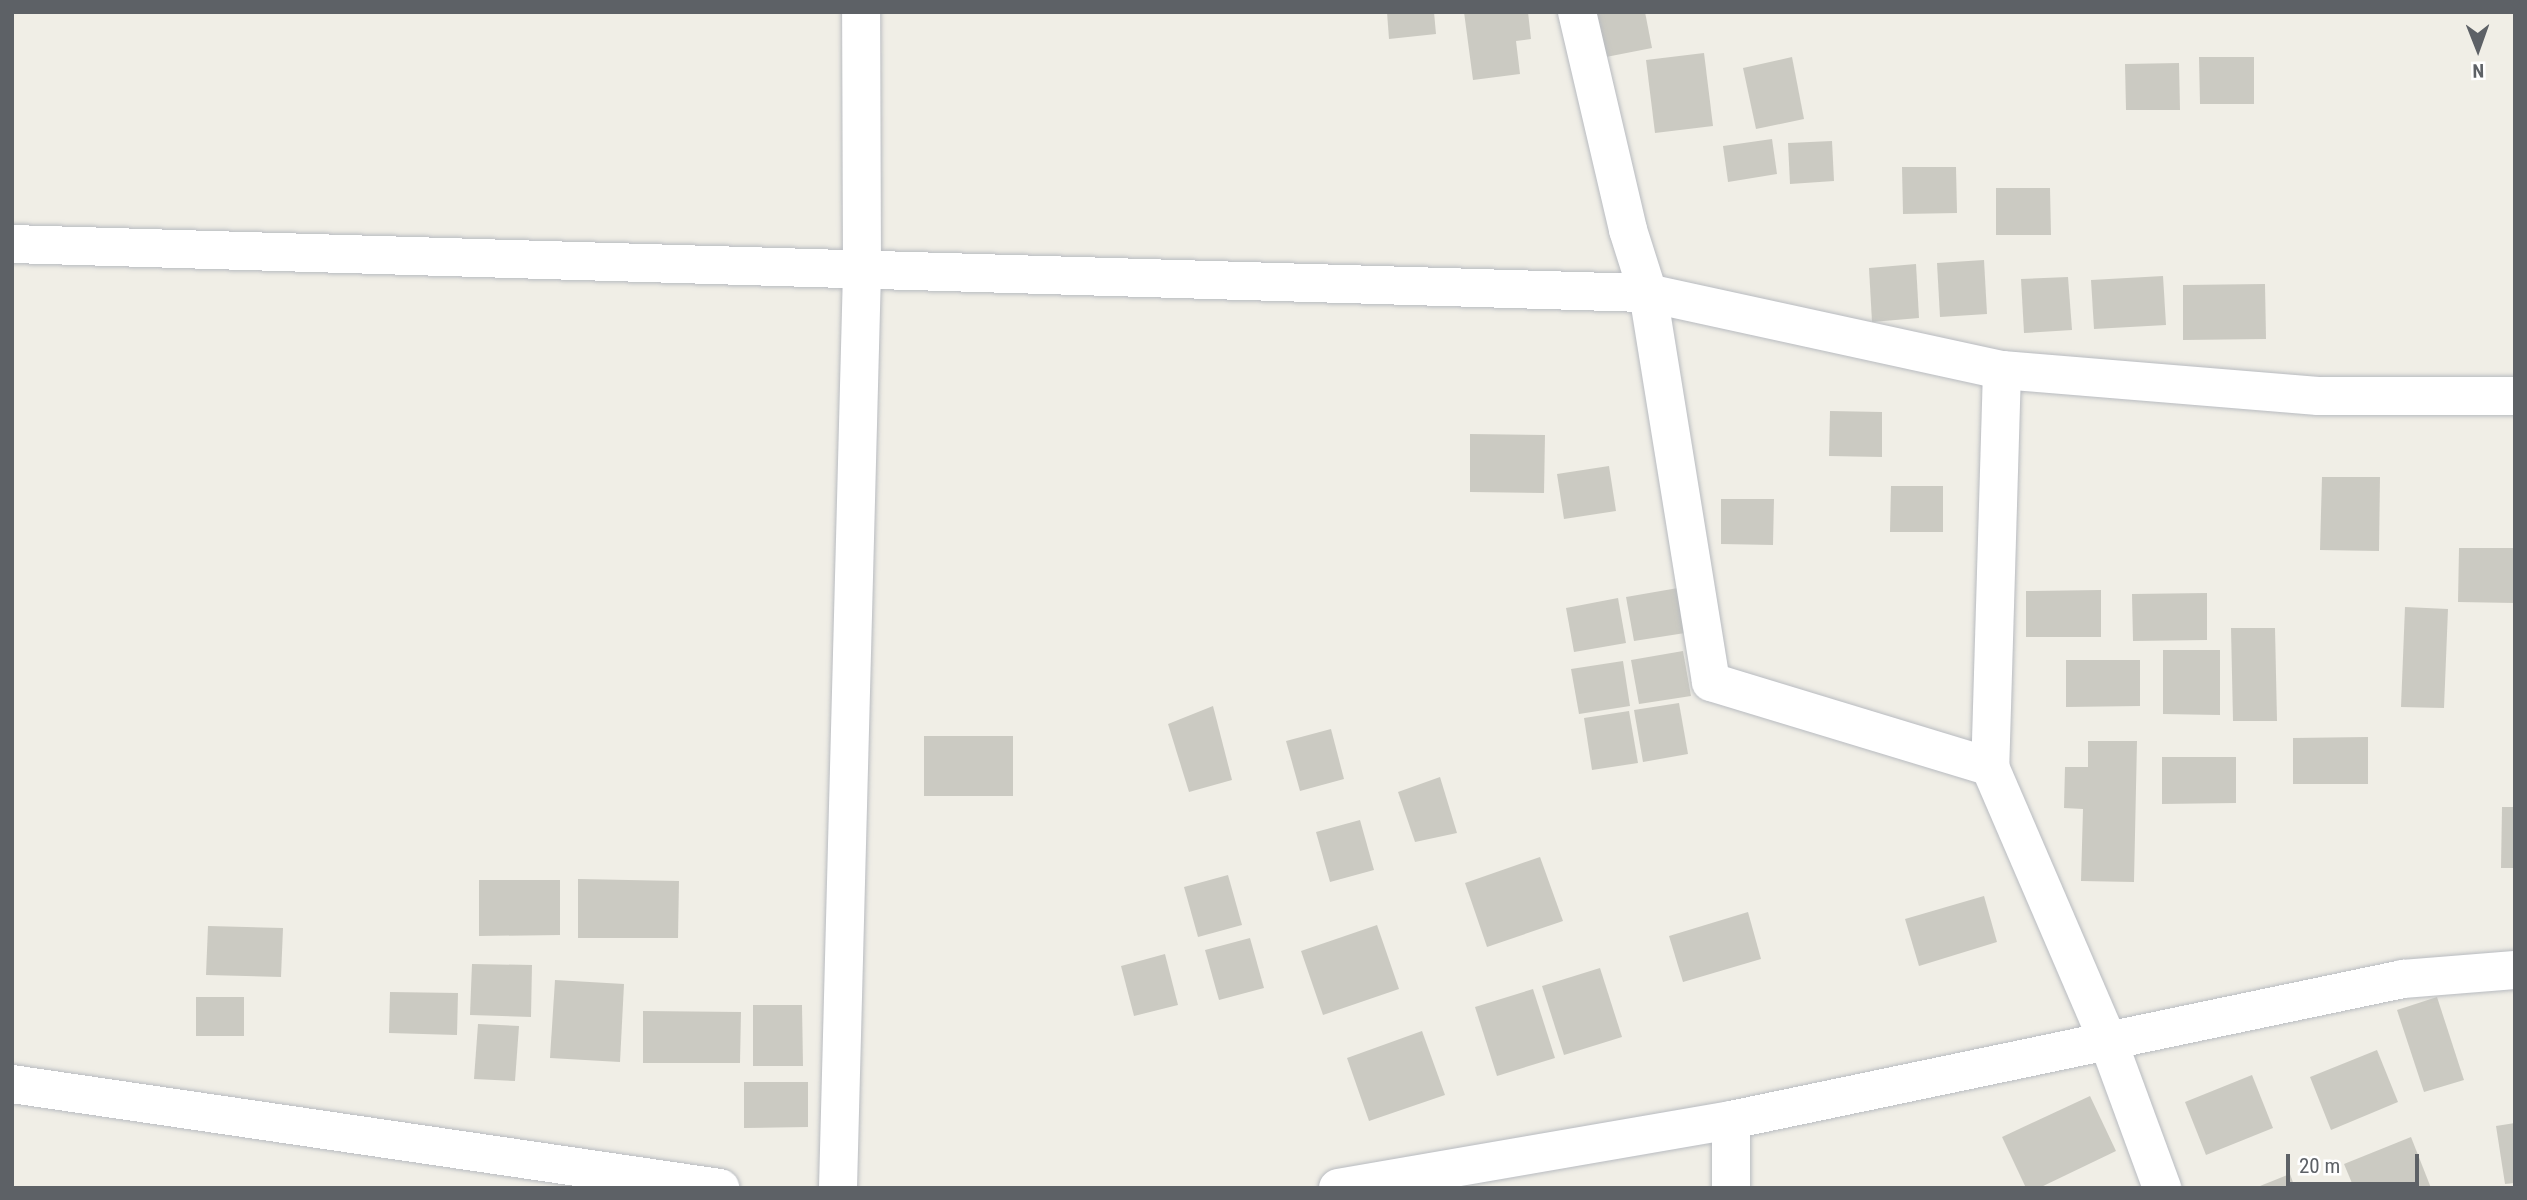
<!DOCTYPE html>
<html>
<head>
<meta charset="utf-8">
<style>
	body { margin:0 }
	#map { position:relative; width:2527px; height:1200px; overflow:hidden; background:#f0eee6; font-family:"Roboto Condensed",sans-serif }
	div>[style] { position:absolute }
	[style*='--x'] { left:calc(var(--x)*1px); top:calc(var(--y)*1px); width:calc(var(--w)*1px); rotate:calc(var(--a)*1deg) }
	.building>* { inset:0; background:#cbcac2 }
	.roads { filter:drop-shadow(0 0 2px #b8bbc0) drop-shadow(0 0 2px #b8bbc0) }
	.street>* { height:38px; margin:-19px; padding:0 19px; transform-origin:19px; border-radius:19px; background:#fff }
	.secondary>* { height:38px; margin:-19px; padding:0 19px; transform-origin:19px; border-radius:19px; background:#fff }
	span { translate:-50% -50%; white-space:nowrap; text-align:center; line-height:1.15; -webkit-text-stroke:6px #fff; paint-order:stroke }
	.frame { position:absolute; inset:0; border:14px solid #5d6166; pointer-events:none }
	.north { position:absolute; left:2443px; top:14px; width:70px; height:70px; -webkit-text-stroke:5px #fff; paint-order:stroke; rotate:179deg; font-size:19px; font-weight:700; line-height:28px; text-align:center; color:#5d6166 }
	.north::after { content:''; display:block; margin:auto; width:24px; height:32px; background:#5d6166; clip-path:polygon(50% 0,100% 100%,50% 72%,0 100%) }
	.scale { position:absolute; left:2286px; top:1154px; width:133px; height:32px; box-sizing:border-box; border:4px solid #5d6166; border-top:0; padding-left:9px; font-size:21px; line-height:24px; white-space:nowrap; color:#5d6166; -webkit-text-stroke:5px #fff; paint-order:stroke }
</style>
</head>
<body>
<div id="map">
	<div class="building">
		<div style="clip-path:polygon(1387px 12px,1434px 12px,1436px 34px,1389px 39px)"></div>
		<div style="clip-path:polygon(1464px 12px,1528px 12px,1531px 39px,1516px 41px,1520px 74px,1473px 80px)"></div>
		<div style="clip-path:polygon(1597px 12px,1645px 12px,1652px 48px,1606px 57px)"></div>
		<div style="clip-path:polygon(1704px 53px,1713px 126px,1655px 133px,1646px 60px)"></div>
		<div style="clip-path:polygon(1792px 57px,1804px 119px,1756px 129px,1743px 68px)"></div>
		<div style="clip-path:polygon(2199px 57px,2254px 57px,2254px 104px,2200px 104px)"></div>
		<div style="clip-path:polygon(2179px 63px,2180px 110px,2126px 110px,2125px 64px)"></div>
		<div style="clip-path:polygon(1772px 139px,1777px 174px,1728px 182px,1723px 146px)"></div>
		<div style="clip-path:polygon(1832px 141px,1834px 181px,1790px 184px,1788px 143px)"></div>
		<div style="clip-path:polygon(1902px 167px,1956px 167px,1957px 213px,1903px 214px)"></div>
		<div style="clip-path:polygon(1996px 188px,2050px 188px,2051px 235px,1996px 235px)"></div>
		<div style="clip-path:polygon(1984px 260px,1987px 314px,1940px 317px,1937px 263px)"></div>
		<div style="clip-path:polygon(1916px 264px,1919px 318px,1872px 322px,1869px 268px)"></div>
		<div style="clip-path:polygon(2163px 276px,2166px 325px,2094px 329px,2091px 280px)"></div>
		<div style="clip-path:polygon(2068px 277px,2072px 330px,2024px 333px,2021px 279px)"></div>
		<div style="clip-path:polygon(2265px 284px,2266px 339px,2183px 340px,2183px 285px)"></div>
		<div style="clip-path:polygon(1830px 411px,1882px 412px,1882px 457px,1829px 456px)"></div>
		<div style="clip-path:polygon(1470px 434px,1545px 435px,1544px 493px,1470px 492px)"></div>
		<div style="clip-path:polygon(1609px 466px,1616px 511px,1564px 519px,1557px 474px)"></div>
		<div style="clip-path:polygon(2322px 477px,2380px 477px,2379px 551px,2320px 550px)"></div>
		<div style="clip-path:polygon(1891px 486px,1943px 486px,1943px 532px,1890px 532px)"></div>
		<div style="clip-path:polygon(1721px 499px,1774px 499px,1773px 545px,1721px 544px)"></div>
		<div style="clip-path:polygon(2459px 548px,2515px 548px,2515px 603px,2458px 602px)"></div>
		<div style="clip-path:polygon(1678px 588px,1685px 633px,1634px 641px,1626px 597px)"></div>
		<div style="clip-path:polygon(2101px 590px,2101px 637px,2026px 637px,2026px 591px)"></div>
		<div style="clip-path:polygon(2207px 593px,2207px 640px,2133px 641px,2132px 594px)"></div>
		<div style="clip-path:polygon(1618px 598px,1626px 643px,1574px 652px,1566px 608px)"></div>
		<div style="clip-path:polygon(2405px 607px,2448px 609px,2444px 708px,2401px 707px)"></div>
		<div style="clip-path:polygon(2231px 628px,2275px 628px,2277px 721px,2233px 721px)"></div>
		<div style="clip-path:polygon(2163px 650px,2220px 650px,2220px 715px,2163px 714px)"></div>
		<div style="clip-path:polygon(1683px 651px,1691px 696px,1639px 704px,1631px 660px)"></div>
		<div style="clip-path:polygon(2066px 660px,2140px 660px,2140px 706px,2066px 707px)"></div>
		<div style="clip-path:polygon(1623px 661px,1630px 706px,1579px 714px,1571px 669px)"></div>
		<div style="clip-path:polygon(1679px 703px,1688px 754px,1643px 762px,1634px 710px)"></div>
		<div style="clip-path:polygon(1213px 706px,1232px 780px,1189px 792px,1168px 724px)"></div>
		<div style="clip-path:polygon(1629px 711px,1638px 763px,1592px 770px,1584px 718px)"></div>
		<div style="clip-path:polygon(1331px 729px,1344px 779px,1300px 791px,1286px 741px)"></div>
		<div style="clip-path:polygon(924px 736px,1013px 736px,1013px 796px,924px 796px)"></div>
		<div style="clip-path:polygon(2368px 737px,2368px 784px,2293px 784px,2293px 738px)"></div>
		<div style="clip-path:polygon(2088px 741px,2137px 741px,2134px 882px,2081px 881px,2083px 809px,2064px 808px,2065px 767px,2088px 767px)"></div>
		<div style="clip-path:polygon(2162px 757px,2236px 757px,2236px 803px,2162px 804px)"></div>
		<div style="clip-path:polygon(1440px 777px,1457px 833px,1415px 842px,1398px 792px)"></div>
		<div style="clip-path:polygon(2502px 807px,2515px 807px,2515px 868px,2501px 868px)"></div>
		<div style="clip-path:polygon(1360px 820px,1374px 870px,1330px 882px,1316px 832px)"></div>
		<div style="clip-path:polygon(1540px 857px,1563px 921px,1487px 947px,1465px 883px)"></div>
		<div style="clip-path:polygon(1228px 875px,1242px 925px,1198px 937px,1184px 887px)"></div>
		<div style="clip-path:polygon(578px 879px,679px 881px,678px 938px,578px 938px)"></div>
		<div style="clip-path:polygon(479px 880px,560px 880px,560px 935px,479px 936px)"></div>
		<div style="clip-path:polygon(1984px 896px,1997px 942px,1919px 966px,1905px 919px)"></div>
		<div style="clip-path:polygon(1748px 912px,1761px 959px,1683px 982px,1669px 936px)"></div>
		<div style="clip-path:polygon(1377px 925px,1399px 989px,1323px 1015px,1301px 951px)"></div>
		<div style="clip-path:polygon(208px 926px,283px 928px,281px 977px,206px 975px)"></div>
		<div style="clip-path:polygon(1250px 938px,1264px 988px,1219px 1000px,1205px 950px)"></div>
		<div style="clip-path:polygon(1165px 954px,1178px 1005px,1134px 1016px,1121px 966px)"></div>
		<div style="clip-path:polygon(472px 964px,532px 965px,531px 1017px,470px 1015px)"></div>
		<div style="clip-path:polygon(1600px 968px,1622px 1037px,1564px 1055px,1542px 986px)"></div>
		<div style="clip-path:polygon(555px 980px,624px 984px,620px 1062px,550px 1058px)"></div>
		<div style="clip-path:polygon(1533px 989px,1555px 1058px,1497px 1076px,1475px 1007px)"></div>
		<div style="clip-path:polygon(390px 992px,458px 993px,457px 1035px,389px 1033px)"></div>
		<div style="clip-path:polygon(196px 997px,244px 997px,244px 1036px,196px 1036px)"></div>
		<div style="clip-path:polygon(2437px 997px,2464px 1080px,2424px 1092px,2397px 1010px)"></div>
		<div style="clip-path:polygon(753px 1005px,802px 1005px,803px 1066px,753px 1066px)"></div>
		<div style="clip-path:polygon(643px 1011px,741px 1012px,740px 1063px,643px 1063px)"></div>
		<div style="clip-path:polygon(478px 1024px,519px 1026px,515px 1081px,474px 1079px)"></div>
		<div style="clip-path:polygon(1422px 1031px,1445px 1095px,1369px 1121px,1347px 1058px)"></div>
		<div style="clip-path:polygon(2377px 1050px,2398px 1102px,2331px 1130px,2310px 1077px)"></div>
		<div style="clip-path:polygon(2252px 1075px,2273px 1128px,2206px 1155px,2185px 1102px)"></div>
		<div style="clip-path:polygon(744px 1082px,808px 1082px,808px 1127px,744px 1128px)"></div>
		<div style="clip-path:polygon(2090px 1096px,2116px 1151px,2039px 1188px,2026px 1188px,2002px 1137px)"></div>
		<div style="clip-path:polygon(2515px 1123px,2515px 1183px,2505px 1184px,2496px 1126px)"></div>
		<div style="clip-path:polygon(2411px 1137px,2431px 1188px,2354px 1188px,2344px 1164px)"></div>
		<div style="clip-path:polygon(2290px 1174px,2295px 1188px,2255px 1188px)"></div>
	</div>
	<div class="roads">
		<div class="street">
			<div style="--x:1577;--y:12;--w:224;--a:76.8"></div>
			<div style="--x:1628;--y:230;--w:66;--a:72.4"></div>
			<div style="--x:1648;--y:293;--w:394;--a:80.8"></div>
			<div style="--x:1711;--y:682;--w:292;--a:16.9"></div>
			<div style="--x:12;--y:244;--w:1637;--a:1.72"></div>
			<div style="--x:1648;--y:293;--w:362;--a:12.3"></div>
			<div style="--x:2002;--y:370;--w:317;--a:4.7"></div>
			<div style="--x:2318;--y:396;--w:197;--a:0"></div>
			<div style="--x:2002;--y:370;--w:397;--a:91.7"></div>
			<div style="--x:1990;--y:767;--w:298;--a:66.7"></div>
			<div style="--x:2108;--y:1041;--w:157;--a:69.8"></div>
			<div style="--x:838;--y:1188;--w:918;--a:-88.5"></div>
			<div style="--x:862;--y:270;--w:258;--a:-90.2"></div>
			<div style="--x:1731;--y:1188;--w:68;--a:-90"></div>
		</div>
		<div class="secondary">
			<div style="--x:12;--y:1084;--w:716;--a:8.36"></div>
			<div style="--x:1338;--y:1188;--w:399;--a:-9.8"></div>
			<div style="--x:1731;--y:1120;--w:687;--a:-11.85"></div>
			<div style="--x:2403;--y:979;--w:112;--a:-4.6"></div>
		</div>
	</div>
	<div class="frame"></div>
	<div class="north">N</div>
	<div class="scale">20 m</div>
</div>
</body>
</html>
